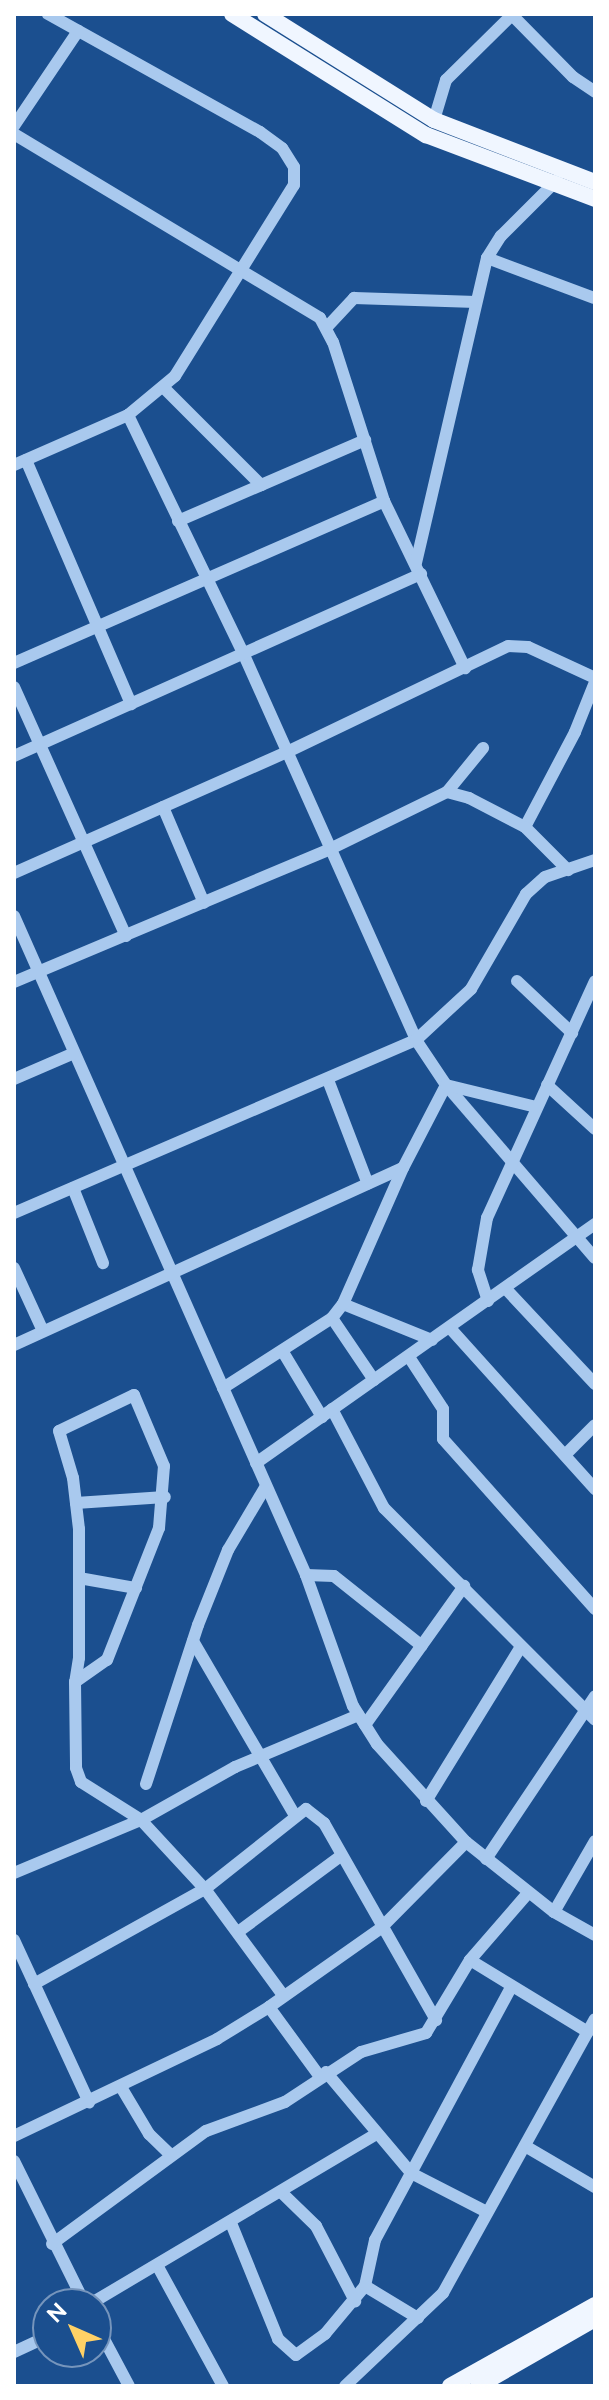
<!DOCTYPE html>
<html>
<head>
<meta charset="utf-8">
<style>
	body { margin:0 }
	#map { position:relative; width:609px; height:2400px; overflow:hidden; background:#1b4f8f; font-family:Raleway,sans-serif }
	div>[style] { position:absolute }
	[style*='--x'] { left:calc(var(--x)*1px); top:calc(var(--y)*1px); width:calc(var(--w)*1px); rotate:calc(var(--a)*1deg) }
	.minor>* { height:12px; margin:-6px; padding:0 6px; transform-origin:6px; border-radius:6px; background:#a9c9ee }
	.major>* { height:16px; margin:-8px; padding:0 8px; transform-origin:8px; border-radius:8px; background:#f0f6ff }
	span { translate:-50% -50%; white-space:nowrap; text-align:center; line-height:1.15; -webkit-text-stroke:6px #1b4f8f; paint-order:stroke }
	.frame { position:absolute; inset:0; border:16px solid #fff; pointer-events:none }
	.north { position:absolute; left:32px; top:2288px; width:80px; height:80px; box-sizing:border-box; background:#1b4f8f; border:2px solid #7695bc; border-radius:50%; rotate:315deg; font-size:22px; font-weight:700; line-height:32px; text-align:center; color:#fff }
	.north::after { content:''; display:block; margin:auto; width:28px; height:36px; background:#ffd166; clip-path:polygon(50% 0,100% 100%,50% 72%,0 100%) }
</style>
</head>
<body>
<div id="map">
	<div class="minor">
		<div style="--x:512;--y:15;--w:87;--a:45.5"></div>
		<div style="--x:573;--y:77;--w:27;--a:34"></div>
		<div style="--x:434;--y:120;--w:42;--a:-73.3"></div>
		<div style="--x:446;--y:80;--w:94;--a:-44.6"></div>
		<div style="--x:14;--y:126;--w:115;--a:-56"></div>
		<div style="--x:14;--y:134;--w:357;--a:31"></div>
		<div style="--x:320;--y:318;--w:27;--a:62"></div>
		<div style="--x:333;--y:342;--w:167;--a:72.2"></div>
		<div style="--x:384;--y:501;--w:186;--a:64.1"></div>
		<div style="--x:487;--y:258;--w:114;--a:20.5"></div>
		<div style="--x:327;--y:327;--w:40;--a:-47"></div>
		<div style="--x:354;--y:298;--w:122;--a:1.9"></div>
		<div style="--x:163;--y:387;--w:139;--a:45"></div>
		<div style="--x:128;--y:415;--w:267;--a:64.2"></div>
		<div style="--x:244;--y:655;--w:422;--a:65.9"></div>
		<div style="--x:416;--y:1040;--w:54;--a:56.3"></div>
		<div style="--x:446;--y:1085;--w:228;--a:49.3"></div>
		<div style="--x:26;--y:460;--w:266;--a:66.7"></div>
		<div style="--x:14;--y:465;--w:124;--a:-23.7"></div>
		<div style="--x:128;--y:415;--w:61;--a:-39.7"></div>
		<div style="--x:175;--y:376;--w:225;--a:-58.1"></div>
		<div style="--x:294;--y:185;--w:18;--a:-90"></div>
		<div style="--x:294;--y:167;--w:22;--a:-122"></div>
		<div style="--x:282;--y:148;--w:27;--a:-144"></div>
		<div style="--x:260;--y:132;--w:243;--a:-150.9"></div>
		<div style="--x:178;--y:521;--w:204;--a:-23.4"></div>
		<div style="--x:416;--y:563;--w:313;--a:-76.9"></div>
		<div style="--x:487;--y:258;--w:26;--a:-58"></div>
		<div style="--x:501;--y:236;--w:79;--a:-45"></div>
		<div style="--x:14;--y:663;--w:404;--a:-23.6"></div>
		<div style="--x:14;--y:687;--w:273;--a:65.8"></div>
		<div style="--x:14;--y:756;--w:446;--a:-24.1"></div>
		<div style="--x:447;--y:792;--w:57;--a:-50.7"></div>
		<div style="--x:163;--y:807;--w:104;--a:66.9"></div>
		<div style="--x:525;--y:827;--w:107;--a:-62.2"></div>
		<div style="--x:575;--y:732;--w:54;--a:-68.2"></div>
		<div style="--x:14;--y:873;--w:296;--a:-23.9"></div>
		<div style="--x:285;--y:753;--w:247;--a:-25.6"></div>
		<div style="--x:508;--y:646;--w:20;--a:3"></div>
		<div style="--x:528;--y:647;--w:74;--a:24.8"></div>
		<div style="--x:14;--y:916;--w:721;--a:66.1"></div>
		<div style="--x:306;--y:1575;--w:139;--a:70.3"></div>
		<div style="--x:353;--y:1706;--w:45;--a:57.7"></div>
		<div style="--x:377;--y:1744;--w:132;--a:47.8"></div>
		<div style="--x:466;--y:1842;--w:112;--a:38.5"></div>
		<div style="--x:554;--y:1912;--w:47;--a:29.3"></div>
		<div style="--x:517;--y:981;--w:76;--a:43.4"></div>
		<div style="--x:14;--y:982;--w:341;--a:-22.8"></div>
		<div style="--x:328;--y:850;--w:132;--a:-26"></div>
		<div style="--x:447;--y:792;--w:23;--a:15"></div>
		<div style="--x:469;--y:798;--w:63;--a:27.4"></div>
		<div style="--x:525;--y:827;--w:61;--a:45"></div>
		<div style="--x:14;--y:1079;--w:65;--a:-23.4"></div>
		<div style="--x:328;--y:1080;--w:111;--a:69"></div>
		<div style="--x:547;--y:1085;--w:65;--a:42.5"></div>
		<div style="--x:73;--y:1188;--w:81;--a:68.2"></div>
		<div style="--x:14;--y:1213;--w:438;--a:-23.3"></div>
		<div style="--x:416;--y:1040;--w:75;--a:-42.8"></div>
		<div style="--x:471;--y:989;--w:110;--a:-59.9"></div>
		<div style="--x:526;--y:894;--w:25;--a:-42"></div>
		<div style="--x:545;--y:877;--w:53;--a:-18.8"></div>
		<div style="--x:14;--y:1268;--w:69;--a:65.3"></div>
		<div style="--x:506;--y:1289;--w:130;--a:46.9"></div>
		<div style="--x:488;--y:1301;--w:33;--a:-108"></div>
		<div style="--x:478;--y:1270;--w:53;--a:-80.2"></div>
		<div style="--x:487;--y:1218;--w:260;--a:-65.5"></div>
		<div style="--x:343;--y:1304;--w:96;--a:22"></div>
		<div style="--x:332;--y:1318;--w:75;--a:55.9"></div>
		<div style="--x:450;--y:1328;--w:217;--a:48"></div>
		<div style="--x:14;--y:1345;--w:427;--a:-24.5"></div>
		<div style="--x:403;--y:1168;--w:93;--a:-62.6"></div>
		<div style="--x:446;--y:1085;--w:93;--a:13.7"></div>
		<div style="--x:283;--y:1352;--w:76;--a:59"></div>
		<div style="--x:409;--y:1357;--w:62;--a:56.8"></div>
		<div style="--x:443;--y:1409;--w:30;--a:90"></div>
		<div style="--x:443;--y:1439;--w:228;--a:48.2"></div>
		<div style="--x:223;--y:1388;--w:130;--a:-32.7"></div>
		<div style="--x:332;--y:1318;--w:18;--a:-52"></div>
		<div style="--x:343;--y:1304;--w:149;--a:-66.2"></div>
		<div style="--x:332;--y:1409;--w:112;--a:62.3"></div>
		<div style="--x:384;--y:1508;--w:299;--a:45.1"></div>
		<div style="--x:565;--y:1455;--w:42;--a:-45"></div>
		<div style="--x:256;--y:1463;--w:415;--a:-35.2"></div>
		<div style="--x:76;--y:1503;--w:89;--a:-3.9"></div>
		<div style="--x:306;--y:1575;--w:28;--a:2"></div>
		<div style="--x:334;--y:1576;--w:112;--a:38.5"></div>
		<div style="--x:79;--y:1578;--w:58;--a:10"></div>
		<div style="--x:193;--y:1641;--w:200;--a:59.7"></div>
		<div style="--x:75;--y:1682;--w:39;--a:-35"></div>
		<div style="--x:107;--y:1660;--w:142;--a:-68.5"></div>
		<div style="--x:159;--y:1528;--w:62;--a:-85.4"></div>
		<div style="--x:164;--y:1466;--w:77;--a:-112.9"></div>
		<div style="--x:134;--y:1395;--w:83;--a:154.4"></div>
		<div style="--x:59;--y:1431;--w:49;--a:73.4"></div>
		<div style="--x:73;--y:1478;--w:51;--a:83.3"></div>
		<div style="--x:79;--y:1529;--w:129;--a:90"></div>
		<div style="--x:79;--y:1658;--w:24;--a:99"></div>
		<div style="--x:75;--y:1682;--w:86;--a:89.3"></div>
		<div style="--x:76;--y:1768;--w:15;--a:70"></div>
		<div style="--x:81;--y:1782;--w:71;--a:32.3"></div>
		<div style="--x:141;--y:1820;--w:94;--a:47.2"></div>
		<div style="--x:205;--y:1889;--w:132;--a:53.7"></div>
		<div style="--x:365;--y:1725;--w:171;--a:-54.5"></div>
		<div style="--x:146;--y:1784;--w:167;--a:-71.9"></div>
		<div style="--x:198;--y:1625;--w:81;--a:-68.2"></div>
		<div style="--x:228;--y:1550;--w:74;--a:-59.3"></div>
		<div style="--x:426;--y:1801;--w:180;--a:-58.4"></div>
		<div style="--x:486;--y:1859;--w:196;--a:-56.2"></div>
		<div style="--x:14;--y:1873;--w:138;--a:-22.7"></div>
		<div style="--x:141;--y:1820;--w:108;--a:-29.4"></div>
		<div style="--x:235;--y:1767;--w:134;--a:-22.8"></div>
		<div style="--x:554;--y:1912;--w:82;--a:-60"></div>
		<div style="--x:238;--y:1932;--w:129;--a:-36.5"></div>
		<div style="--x:14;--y:1940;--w:179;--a:65.2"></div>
		<div style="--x:470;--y:1960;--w:138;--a:31.4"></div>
		<div style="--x:34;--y:1984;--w:196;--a:-29.1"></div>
		<div style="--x:205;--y:1889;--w:129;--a:-38.4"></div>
		<div style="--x:306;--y:1809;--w:23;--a:38"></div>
		<div style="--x:324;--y:1823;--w:227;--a:60.4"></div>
		<div style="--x:269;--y:2007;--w:87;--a:53.9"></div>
		<div style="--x:326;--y:2072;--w:132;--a:49.9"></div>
		<div style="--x:411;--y:2173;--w:85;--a:27.2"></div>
		<div style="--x:121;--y:2087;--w:55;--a:59.2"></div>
		<div style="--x:149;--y:2134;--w:30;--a:44"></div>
		<div style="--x:14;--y:2136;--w:225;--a:-25.5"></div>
		<div style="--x:217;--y:2039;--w:61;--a:-31.6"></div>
		<div style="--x:269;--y:2007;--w:137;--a:-35.2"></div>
		<div style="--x:381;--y:1928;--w:121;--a:-45.3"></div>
		<div style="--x:525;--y:2146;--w:81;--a:30.4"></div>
		<div style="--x:14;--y:2161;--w:160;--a:63.6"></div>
		<div style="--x:281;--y:2192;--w:49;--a:44.2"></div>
		<div style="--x:316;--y:2226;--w:85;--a:62.5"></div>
		<div style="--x:231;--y:2223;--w:125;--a:67.9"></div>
		<div style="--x:278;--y:2339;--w:24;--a:42"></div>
		<div style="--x:296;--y:2355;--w:36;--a:-36"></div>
		<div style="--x:325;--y:2334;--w:62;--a:-50.2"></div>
		<div style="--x:365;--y:2286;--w:47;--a:-77.7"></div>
		<div style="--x:375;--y:2240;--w:287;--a:-61.7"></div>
		<div style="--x:52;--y:2244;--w:191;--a:-36.3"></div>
		<div style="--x:206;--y:2131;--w:84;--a:-20.2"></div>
		<div style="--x:285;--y:2102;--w:91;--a:-33.3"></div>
		<div style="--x:361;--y:2052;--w:68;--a:-16.3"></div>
		<div style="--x:426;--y:2033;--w:85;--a:-58.9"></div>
		<div style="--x:470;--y:1960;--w:89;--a:-49.1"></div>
		<div style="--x:157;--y:2265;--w:138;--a:61.4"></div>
		<div style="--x:365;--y:2286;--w:62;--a:31.1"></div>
		<div style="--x:90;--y:2304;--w:331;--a:-30.7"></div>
		<div style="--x:96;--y:2324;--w:70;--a:62"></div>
		<div style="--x:14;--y:2352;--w:38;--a:-25"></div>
		<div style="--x:345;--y:2386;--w:135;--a:-43.5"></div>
		<div style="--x:443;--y:2293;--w:313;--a:-61"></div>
	</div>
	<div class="major">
		<div style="--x:232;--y:14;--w:229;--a:32"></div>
		<div style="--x:426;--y:135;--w:181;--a:20.7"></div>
		<div style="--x:265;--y:14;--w:199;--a:32.1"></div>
		<div style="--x:434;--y:120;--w:173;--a:21.1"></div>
		<div style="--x:450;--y:2386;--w:166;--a:-29.2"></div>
		<div style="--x:478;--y:2386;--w:135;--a:-29.8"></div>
	</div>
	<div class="frame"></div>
	<div class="north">N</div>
</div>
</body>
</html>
